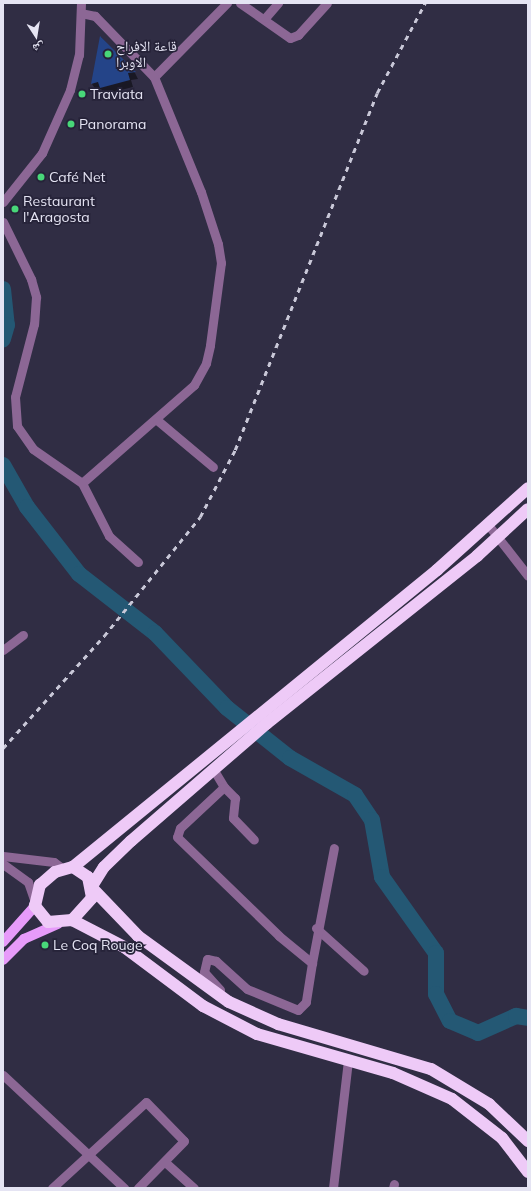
<!DOCTYPE html>
<html>
<head>
<meta charset="utf-8">
<style>
	body { margin:0 }
	#map { position:relative; width:531px; height:1191px; overflow:hidden; background:#302d44; font-family:Mulish,"Noto Naskh Arabic",sans-serif }
	div>[style] { position:absolute }
	[style*='--x'] { left:calc(var(--x)*1px); top:calc(var(--y)*1px); width:calc(var(--w)*1px); rotate:calc(var(--a)*1deg) }
	.shadow>* { inset:0; background:#0007 }
	.river>* { height:16px; margin:-8px; padding:0 8px; transform-origin:8px; border-radius:8px; background:#245874 }
	.building>* { inset:0; background:#244488 }
	.minor>* { height:9px; margin:-4.5px; padding:0 4.5px; transform-origin:4.5px; border-radius:4.5px; background:#8c6795 }
	.major>* { height:10px; margin:-5px; padding:0 5px; transform-origin:5px; border-radius:5px; background:#e79bfa }
	.highway>* { height:12px; margin:-6px; padding:0 6px; transform-origin:6px; border-radius:6px; background:#eecaf7 }
	.rail>* { height:2.5px; margin-top:-1.25px; transform-origin:0; background:repeating-linear-gradient(90deg,#c9c8d8 0 5px,transparent 0 10px) }
	.dots>* { width:11px; height:11px; translate:-50% -50%; box-sizing:border-box; border:2px solid #262339; border-radius:50% }
	span { translate:-50% -50%; white-space:nowrap; text-align:center; line-height:1.15; -webkit-text-stroke:3.5px #262339; paint-order:stroke }
	.poi-label { font-size:14px; color:#e5e4f3 }
	.left { translate:0 -50%; text-align:left }
	.frame { position:absolute; inset:0; border:4px solid #e5e4f3; pointer-events:none }
	.north { position:absolute; left:16px; top:16px; width:40px; height:40px; -webkit-text-stroke:3px #262339; paint-order:stroke; rotate:168deg; font-size:11px; font-weight:700; line-height:16px; text-align:center; color:#e5e4f3 }
	.north::after { content:''; display:block; margin:auto; width:14px; height:18px; background:#e5e4f3; clip-path:polygon(50% 0,100% 100%,50% 72%,0 100%) }
</style>
</head>
<body>
<div id="map">
	<div class="shadow">
		<div style="clip-path:polygon(101px 37px,135px 73px,138px 79px,131px 80px,133px 87px,105px 94px,101px 89px,96px 90px,92px 84px)"></div>
	</div>
	<div class="river">
		<div style="--x:3;--y:289;--w:36;--a:84"></div>
		<div style="--x:7;--y:325;--w:15;--a:106"></div>
		<div style="--x:3;--y:465;--w:48;--a:60.3"></div>
		<div style="--x:27;--y:507;--w:85;--a:52.2"></div>
		<div style="--x:79;--y:574;--w:96;--a:37.8"></div>
		<div style="--x:155;--y:633;--w:104;--a:46.2"></div>
		<div style="--x:227;--y:708;--w:80;--a:38.4"></div>
		<div style="--x:290;--y:758;--w:75;--a:29.6"></div>
		<div style="--x:355;--y:795;--w:30;--a:56"></div>
		<div style="--x:372;--y:820;--w:58;--a:80"></div>
		<div style="--x:382;--y:877;--w:93;--a:54.6"></div>
		<div style="--x:436;--y:953;--w:41;--a:90"></div>
		<div style="--x:436;--y:994;--w:30;--a:63"></div>
		<div style="--x:450;--y:1021;--w:30;--a:23"></div>
		<div style="--x:478;--y:1033;--w:42;--a:-24.1"></div>
		<div style="--x:516;--y:1016;--w:12;--a:9"></div>
	</div>
	<div class="building">
		<div style="clip-path:polygon(100px 36px,136px 72px,128px 73px,130px 80px,100px 88px,98px 82px,91px 84px)"></div>
	</div>
	<div class="minor">
		<div style="--x:240;--y:3;--w:61;--a:35"></div>
		<div style="--x:290;--y:38;--w:9;--a:-21"></div>
		<div style="--x:298;--y:35;--w:43;--a:-47.8"></div>
		<div style="--x:265;--y:18;--w:20;--a:-49"></div>
		<div style="--x:154;--y:77;--w:104;--a:-45.4"></div>
		<div style="--x:3;--y:202;--w:63;--a:-51.5"></div>
		<div style="--x:42;--y:153;--w:69;--a:-66"></div>
		<div style="--x:70;--y:90;--w:36;--a:-76"></div>
		<div style="--x:79;--y:55;--w:52;--a:-87.8"></div>
		<div style="--x:3;--y:222;--w:64;--a:63.8"></div>
		<div style="--x:31;--y:279;--w:19;--a:74"></div>
		<div style="--x:36;--y:297;--w:27;--a:94"></div>
		<div style="--x:34;--y:324;--w:75;--a:104.6"></div>
		<div style="--x:15;--y:397;--w:29;--a:86"></div>
		<div style="--x:17;--y:426;--w:28;--a:55"></div>
		<div style="--x:33;--y:449;--w:60;--a:34.8"></div>
		<div style="--x:82;--y:483;--w:149;--a:-41.2"></div>
		<div style="--x:194;--y:385;--w:25;--a:-61"></div>
		<div style="--x:206;--y:363;--w:18;--a:-77"></div>
		<div style="--x:210;--y:345;--w:83;--a:-82.4"></div>
		<div style="--x:221;--y:263;--w:19;--a:-99"></div>
		<div style="--x:218;--y:244;--w:55;--a:-108.1"></div>
		<div style="--x:201;--y:192;--w:124;--a:-112.2"></div>
		<div style="--x:154;--y:77;--w:85;--a:-134"></div>
		<div style="--x:95;--y:16;--w:14;--a:-168"></div>
		<div style="--x:157;--y:420;--w:73;--a:40"></div>
		<div style="--x:82;--y:483;--w:59;--a:63"></div>
		<div style="--x:109;--y:536;--w:39;--a:42"></div>
		<div style="--x:489;--y:526;--w:63;--a:52"></div>
		<div style="--x:3;--y:650;--w:25;--a:-37"></div>
		<div style="--x:215;--y:772;--w:17;--a:59"></div>
		<div style="--x:224;--y:787;--w:60;--a:137"></div>
		<div style="--x:180;--y:828;--w:9;--a:108"></div>
		<div style="--x:177;--y:837;--w:142;--a:44.1"></div>
		<div style="--x:279;--y:936;--w:43;--a:39.3"></div>
		<div style="--x:312;--y:963;--w:39;--a:99"></div>
		<div style="--x:306;--y:1002;--w:11;--a:135"></div>
		<div style="--x:298;--y:1010;--w:55;--a:-157.6"></div>
		<div style="--x:247;--y:989;--w:42;--a:-137.9"></div>
		<div style="--x:216;--y:961;--w:9;--a:-167"></div>
		<div style="--x:207;--y:959;--w:13;--a:103"></div>
		<div style="--x:204;--y:972;--w:24;--a:48"></div>
		<div style="--x:224;--y:787;--w:16;--a:45"></div>
		<div style="--x:235;--y:798;--w:20;--a:96"></div>
		<div style="--x:233;--y:818;--w:30;--a:46"></div>
		<div style="--x:3;--y:856;--w:51;--a:6.7"></div>
		<div style="--x:54;--y:862;--w:10;--a:37"></div>
		<div style="--x:3;--y:864;--w:31;--a:36"></div>
		<div style="--x:28;--y:882;--w:21;--a:71"></div>
		<div style="--x:316;--y:928;--w:64;--a:41.9"></div>
		<div style="--x:312;--y:963;--w:117;--a:-79.2"></div>
		<div style="--x:3;--y:1075;--w:166;--a:43"></div>
		<div style="--x:165;--y:1162;--w:39;--a:42"></div>
		<div style="--x:52;--y:1188;--w:127;--a:-42.5"></div>
		<div style="--x:146;--y:1102;--w:54;--a:45.7"></div>
		<div style="--x:184;--y:1141;--w:66;--a:134.4"></div>
		<div style="--x:333;--y:1188;--w:129;--a:-83.3"></div>
		<div style="--x:393;--y:1188;--w:4;--a:-76"></div>
	</div>
	<div class="major">
		<div style="--x:3;--y:942;--w:48;--a:-48.4"></div>
		<div style="--x:3;--y:960;--w:30;--a:-45"></div>
		<div style="--x:24;--y:939;--w:37;--a:-24"></div>
	</div>
	<div class="highway">
		<div style="--x:73;--y:867;--w:470;--a:-39.2"></div>
		<div style="--x:437;--y:570;--w:122;--a:-42"></div>
		<div style="--x:73;--y:867;--w:18;--a:34"></div>
		<div style="--x:88;--y:877;--w:21;--a:79"></div>
		<div style="--x:92;--y:898;--w:30;--a:132"></div>
		<div style="--x:72;--y:920;--w:24;--a:175"></div>
		<div style="--x:48;--y:922;--w:21;--a:-129"></div>
		<div style="--x:35;--y:906;--w:22;--a:-77"></div>
		<div style="--x:40;--y:885;--w:20;--a:-41"></div>
		<div style="--x:55;--y:872;--w:19;--a:-16"></div>
		<div style="--x:92;--y:886;--w:22;--a:-58"></div>
		<div style="--x:104;--y:867;--w:37;--a:-44"></div>
		<div style="--x:131;--y:841;--w:179;--a:-40.9"></div>
		<div style="--x:266;--y:724;--w:270;--a:-38.5"></div>
		<div style="--x:477;--y:556;--w:69;--a:-42.7"></div>
		<div style="--x:93;--y:889;--w:65;--a:46.2"></div>
		<div style="--x:138;--y:936;--w:112;--a:36"></div>
		<div style="--x:229;--y:1002;--w:54;--a:24.2"></div>
		<div style="--x:278;--y:1024;--w:159;--a:16.4"></div>
		<div style="--x:431;--y:1069;--w:68;--a:31.1"></div>
		<div style="--x:489;--y:1104;--w:54;--a:43.5"></div>
		<div style="--x:72;--y:920;--w:59;--a:27.4"></div>
		<div style="--x:124;--y:947;--w:99;--a:36.8"></div>
		<div style="--x:203;--y:1006;--w:61;--a:27.4"></div>
		<div style="--x:257;--y:1034;--w:141;--a:16"></div>
		<div style="--x:393;--y:1073;--w:64;--a:23.8"></div>
		<div style="--x:452;--y:1099;--w:63;--a:38"></div>
		<div style="--x:502;--y:1138;--w:43;--a:52.6"></div>
	</div>
	<div class="rail">
		<div style="--x:3;--y:748;--w:151;--a:-48"></div>
		<div style="--x:104;--y:636;--w:153;--a:-51.1"></div>
		<div style="--x:200;--y:517;--w:76;--a:-62.4"></div>
		<div style="--x:235;--y:450;--w:384;--a:-68.3"></div>
		<div style="--x:377;--y:93;--w:102;--a:-61.9"></div>
	</div>
	<div class="dots">
		<div style="left:108px;top:54px;background:#48d779"></div>
		<div style="left:82px;top:94px;background:#48d779"></div>
		<div style="left:71px;top:124px;background:#48d779"></div>
		<div style="left:41px;top:177px;background:#48d779"></div>
		<div style="left:15px;top:209px;background:#48d779"></div>
		<div style="left:45px;top:945px;background:#48d779"></div>
	</div>
	<div class="poi-label">
		<span class="left" style="left:116px;top:54px">قاعة الافراح<br>الاوبرا</span>
		<span class="left" style="left:90px;top:94px">Traviata</span>
		<span class="left" style="left:79px;top:124px">Panorama</span>
		<span class="left" style="left:49px;top:177px">Café Net</span>
		<span class="left" style="left:23px;top:209px">Restaurant<br>l'Aragosta</span>
		<span class="left" style="left:53px;top:945px">Le Coq Rouge</span>
	</div>
	<div class="frame"></div>
	<div class="north">ش</div>
</div>
</body>
</html>
